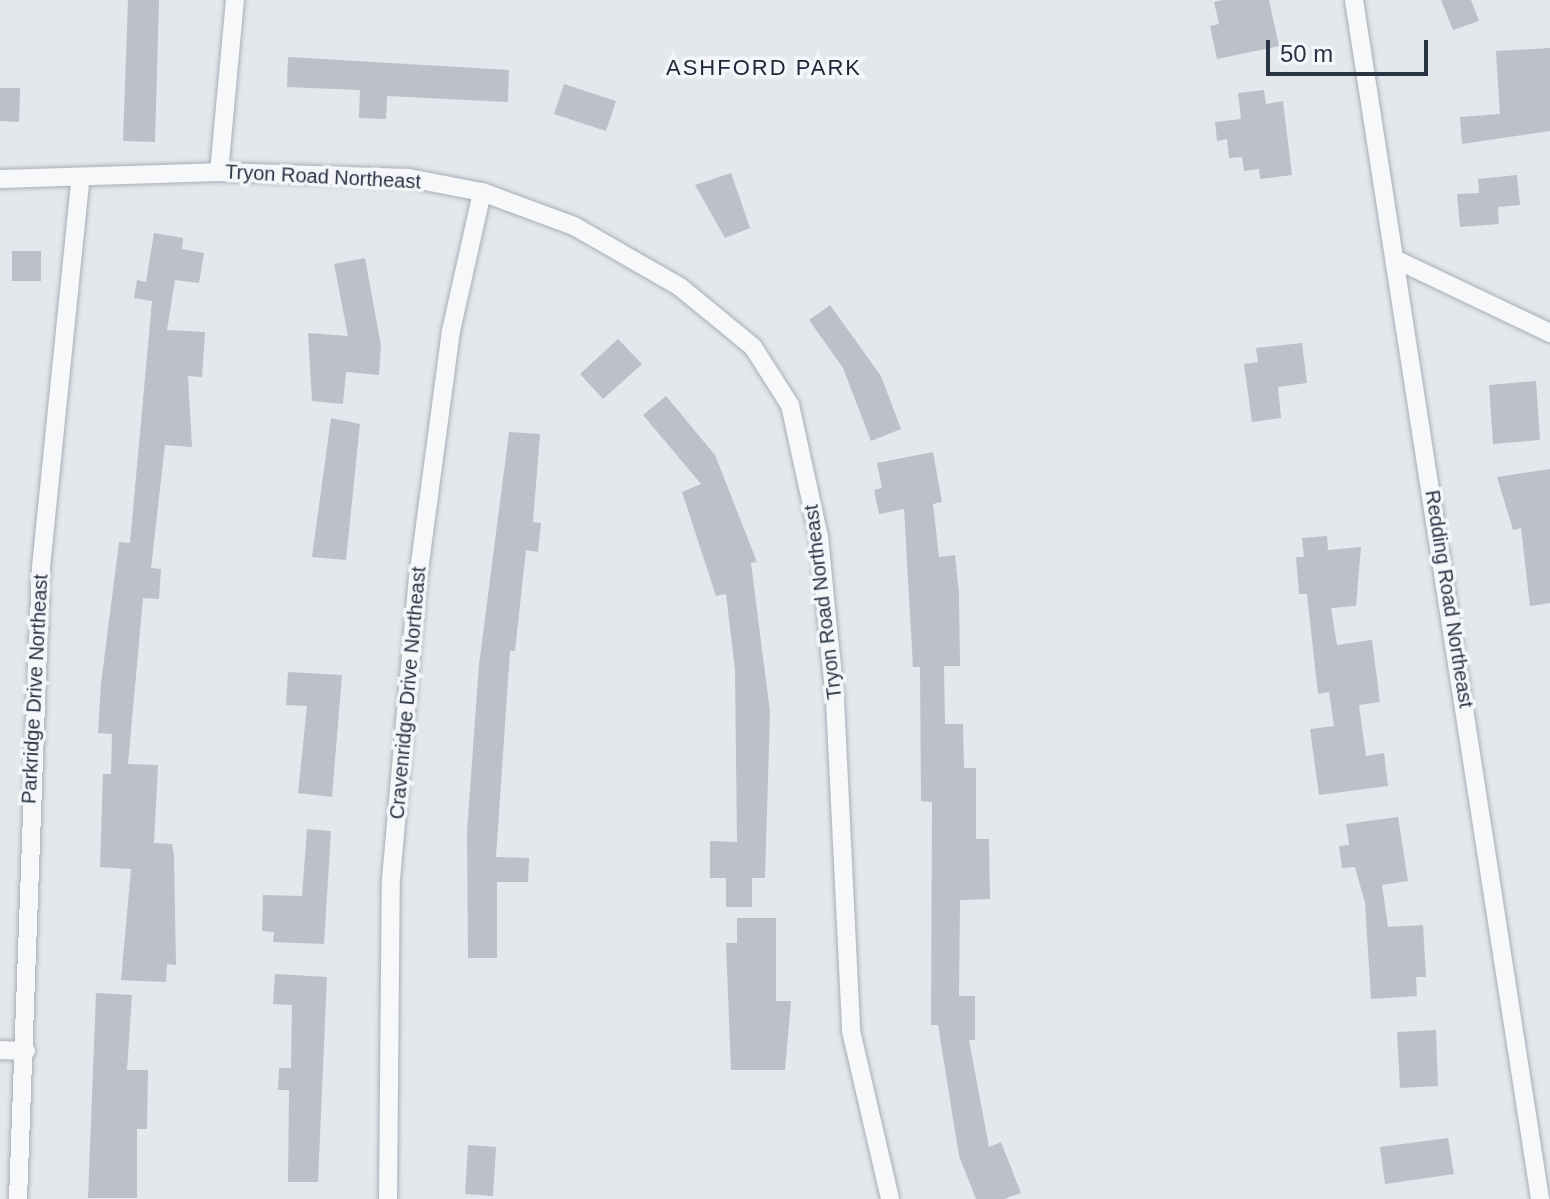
<!DOCTYPE html>
<html>
<head>
<meta charset="utf-8">
<style>
	body { margin:0 }
	#map { position:relative; width:1550px; height:1199px; overflow:hidden; background:#e4e7ec; font-family:Helvetica,sans-serif }
	div>[style] { position:absolute }
	[style*='--x'] { left:calc(var(--x)*1px); top:calc(var(--y)*1px); width:calc(var(--w)*1px); rotate:calc(var(--a)*1deg) }
	.building>* { inset:0; background:#bbc0ca }
	.roads { filter:drop-shadow(0 0 2px #a9aeb7) drop-shadow(0 0 2px #a9aeb7) }
	.street>* { height:18px; margin:-9px; padding:0 9px; transform-origin:9px; border-radius:9px; background:#f7f8fa }
	span { translate:-50% -50%; white-space:nowrap; text-align:center; line-height:1.15; -webkit-text-stroke:7px #f4f6f9; paint-order:stroke }
	.street-label { font-size:20px; color:#2b3445 }
	.neighbourhood-label { font-size:22px; color:#1d2536; letter-spacing:2px }
	.scale { position:absolute; left:1266px; top:40px; width:162px; height:36px; box-sizing:border-box; border:4px solid #2b3445; border-top:0; padding-left:10px; font-size:24px; line-height:28px; white-space:nowrap; color:#2b3445; -webkit-text-stroke:6px #f4f6f9; paint-order:stroke }
</style>
</head>
<body>
<div id="map">
	<div class="building">
		<div style="clip-path:polygon(128px 0,159px 0,155px 142px,123px 141px)"></div>
		<div style="clip-path:polygon(1223px 0,1269px 0,1279px 46px,1217px 59px,1210px 26px,1219px 24px,1214px 2px)"></div>
		<div style="clip-path:polygon(1441px 0,1471px 0,1479px 21px,1453px 30px)"></div>
		<div style="clip-path:polygon(1550px 48px,1550px 131px,1462px 144px,1460px 117px,1500px 114px,1496px 51px)"></div>
		<div style="clip-path:polygon(288px 57px,509px 70px,508px 102px,387px 96px,386px 119px,359px 118px,360px 90px,287px 87px)"></div>
		<div style="clip-path:polygon(564px 84px,616px 101px,606px 131px,554px 114px)"></div>
		<div style="clip-path:polygon(0 88px,20px 88px,19px 122px,0 121px)"></div>
		<div style="clip-path:polygon(1264px 90px,1266px 104px,1283px 101px,1292px 175px,1260px 179px,1259px 169px,1244px 171px,1242px 157px,1229px 158px,1227px 139px,1217px 141px,1215px 122px,1241px 119px,1238px 93px)"></div>
		<div style="clip-path:polygon(731px 173px,750px 228px,725px 238px,695px 185px)"></div>
		<div style="clip-path:polygon(1517px 175px,1520px 205px,1498px 207px,1499px 224px,1460px 227px,1457px 194px,1479px 193px,1478px 179px)"></div>
		<div style="clip-path:polygon(154px 233px,183px 238px,182px 249px,204px 253px,199px 283px,175px 280px,167px 330px,205px 332px,202px 377px,188px 376px,192px 447px,165px 445px,151px 568px,161px 569px,159px 599px,143px 598px,128px 764px,158px 765px,154px 843px,172px 844px,174px 856px,176px 965px,167px 964px,166px 982px,121px 980px,131px 869px,100px 867px,103px 774px,111px 774px,112px 734px,98px 733px,101px 684px,119px 542px,130px 543px,152px 301px,134px 298px,137px 280px,146px 282px)"></div>
		<div style="clip-path:polygon(12px 251px,41px 251px,41px 281px,12px 281px)"></div>
		<div style="clip-path:polygon(365px 258px,381px 346px,379px 375px,346px 372px,343px 404px,312px 401px,308px 333px,348px 336px,334px 264px)"></div>
		<div style="clip-path:polygon(830px 305px,881px 376px,901px 429px,871px 441px,843px 368px,809px 320px)"></div>
		<div style="clip-path:polygon(618px 339px,642px 364px,603px 399px,580px 374px)"></div>
		<div style="clip-path:polygon(1302px 343px,1307px 383px,1278px 387px,1281px 418px,1252px 422px,1244px 364px,1258px 362px,1256px 348px)"></div>
		<div style="clip-path:polygon(1536px 381px,1540px 440px,1493px 444px,1489px 385px)"></div>
		<div style="clip-path:polygon(666px 396px,715px 455px,757px 562px,751px 563px,770px 712px,765px 878px,752px 878px,752px 907px,726px 907px,726px 878px,710px 878px,710px 841px,737px 842px,735px 670px,726px 594px,716px 596px,682px 492px,701px 484px,643px 415px)"></div>
		<div style="clip-path:polygon(331px 418px,360px 424px,346px 560px,312px 557px)"></div>
		<div style="clip-path:polygon(509px 432px,540px 434px,533px 522px,541px 523px,538px 552px,526px 550px,515px 651px,510px 651px,496px 857px,529px 858px,528px 882px,497px 882px,497px 958px,468px 958px,467px 831px,479px 665px)"></div>
		<div style="clip-path:polygon(933px 452px,942px 502px,933px 504px,939px 557px,955px 555px,959px 594px,960px 666px,944px 666px,945px 724px,963px 724px,964px 768px,976px 768px,976px 839px,989px 839px,990px 899px,960px 900px,959px 996px,975px 996px,975px 1040px,969px 1040px,989px 1147px,1001px 1142px,1021px 1193px,1004px 1199px,976px 1199px,959px 1156px,938px 1025px,931px 1025px,932px 802px,921px 801px,920px 667px,913px 667px,904px 509px,879px 514px,874px 490px,882px 488px,877px 463px)"></div>
		<div style="clip-path:polygon(1550px 469px,1550px 603px,1530px 606px,1521px 528px,1513px 530px,1497px 477px)"></div>
		<div style="clip-path:polygon(1327px 536px,1328px 550px,1361px 547px,1356px 606px,1331px 608px,1337px 645px,1372px 640px,1380px 702px,1359px 705px,1366px 756px,1384px 753px,1388px 786px,1319px 795px,1310px 729px,1334px 726px,1329px 692px,1318px 694px,1307px 594px,1299px 594px,1296px 557px,1304px 557px,1302px 538px)"></div>
		<div style="clip-path:polygon(288px 672px,342px 675px,332px 797px,298px 793px,307px 706px,286px 705px)"></div>
		<div style="clip-path:polygon(1398px 817px,1408px 881px,1382px 885px,1388px 927px,1423px 925px,1426px 977px,1416px 977px,1417px 996px,1371px 999px,1365px 903px,1355px 867px,1342px 868px,1339px 846px,1349px 845px,1346px 824px)"></div>
		<div style="clip-path:polygon(307px 829px,331px 831px,324px 944px,273px 942px,274px 932px,262px 931px,263px 895px,302px 896px)"></div>
		<div style="clip-path:polygon(737px 918px,776px 918px,776px 1001px,791px 1001px,785px 1070px,731px 1070px,726px 943px,737px 943px)"></div>
		<div style="clip-path:polygon(275px 974px,327px 977px,318px 1182px,288px 1182px,289px 1090px,278px 1090px,279px 1068px,291px 1068px,292px 1005px,273px 1004px)"></div>
		<div style="clip-path:polygon(96px 993px,132px 995px,127px 1070px,148px 1070px,147px 1129px,137px 1129px,137px 1198px,88px 1198px)"></div>
		<div style="clip-path:polygon(1436px 1030px,1438px 1086px,1400px 1088px,1397px 1032px)"></div>
		<div style="clip-path:polygon(1448px 1138px,1454px 1174px,1385px 1184px,1380px 1147px)"></div>
		<div style="clip-path:polygon(468px 1145px,496px 1147px,493px 1196px,465px 1194px)"></div>
	</div>
	<div class="roads">
		<div class="street">
			<div style="--x:1354;--y:0;--w:1213;--a:81.18"></div>
			<div style="--x:219;--y:172;--w:173;--a:-84.7"></div>
			<div style="--x:0;--y:179;--w:219;--a:-1.8"></div>
			<div style="--x:219;--y:172;--w:190;--a:1.8"></div>
			<div style="--x:409;--y:178;--w:74;--a:10.9"></div>
			<div style="--x:482;--y:192;--w:98;--a:20.3"></div>
			<div style="--x:574;--y:226;--w:122;--a:29.9"></div>
			<div style="--x:680;--y:287;--w:94;--a:39.4"></div>
			<div style="--x:753;--y:347;--w:69;--a:57.5"></div>
			<div style="--x:790;--y:405;--w:135;--a:77.6"></div>
			<div style="--x:819;--y:537;--w:164;--a:84.4"></div>
			<div style="--x:835;--y:700;--w:331;--a:87.2"></div>
			<div style="--x:851;--y:1031;--w:172;--a:76.9"></div>
			<div style="--x:1397;--y:260;--w:170;--a:25.5"></div>
			<div style="--x:0;--y:1050;--w:26;--a:2"></div>
			<div style="--x:18;--y:1199;--w:632;--a:-87.92"></div>
			<div style="--x:41;--y:567;--w:388;--a:-84.2"></div>
			<div style="--x:388;--y:1199;--w:320;--a:-89.5"></div>
			<div style="--x:391;--y:879;--w:302;--a:-84.9"></div>
			<div style="--x:418;--y:578;--w:249;--a:-82.4"></div>
			<div style="--x:451;--y:331;--w:142;--a:-77.4"></div>
		</div>
	</div>
	<div class="street-label">
		<span style="left:323px;top:177px;rotate:3deg">Tryon Road Northeast</span>
		<span style="left:1449px;top:599px;rotate:81deg">Redding Road Northeast</span>
		<span style="left:823px;top:602px;rotate:-97deg">Tryon Road Northeast</span>
		<span style="left:35px;top:689px;rotate:-87deg">Parkridge Drive Northeast</span>
		<span style="left:408px;top:693px;rotate:-85deg">Cravenridge Drive Northeast</span>
	</div>
	<div class="neighbourhood-label">
		<span style="left:764px;top:68px">ASHFORD PARK</span>
	</div>
	<div class="scale">50 m</div>
</div>
</body>
</html>
